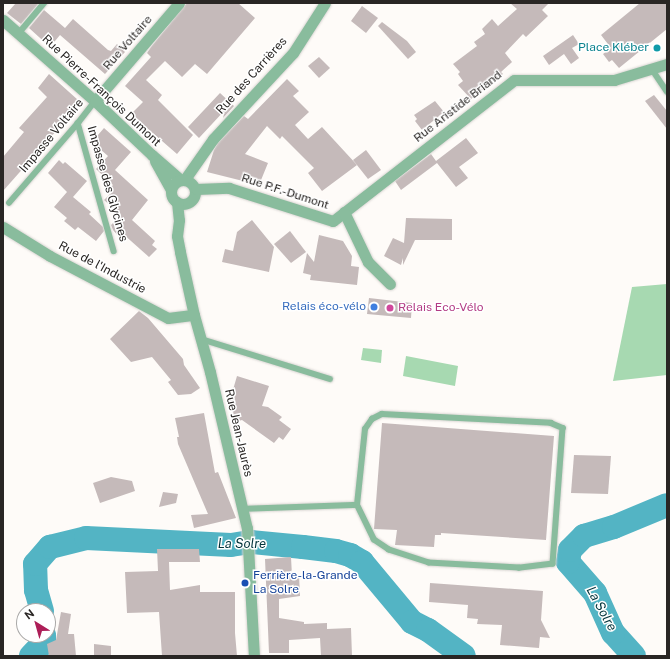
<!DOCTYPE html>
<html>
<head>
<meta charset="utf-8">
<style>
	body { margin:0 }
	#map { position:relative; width:670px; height:659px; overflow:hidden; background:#fefbf8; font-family:"Public Sans",sans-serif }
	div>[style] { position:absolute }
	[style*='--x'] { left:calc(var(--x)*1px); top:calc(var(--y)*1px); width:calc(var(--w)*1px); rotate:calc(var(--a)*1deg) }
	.green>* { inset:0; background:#a7d9b1 }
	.river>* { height:24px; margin:-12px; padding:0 12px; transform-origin:12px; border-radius:12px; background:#53b4c4 }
	.building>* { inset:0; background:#c5baba }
	.roads { filter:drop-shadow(0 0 1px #d8d5d2) drop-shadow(0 0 1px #d8d5d2) }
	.lane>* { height:5.5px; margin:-2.75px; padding:0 2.75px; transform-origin:2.75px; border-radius:2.75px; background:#89bc9d }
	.street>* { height:11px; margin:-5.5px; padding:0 5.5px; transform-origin:5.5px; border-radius:5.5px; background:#89bc9d }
	.street>.ring { margin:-5.5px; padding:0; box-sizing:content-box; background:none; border:11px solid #89bc9d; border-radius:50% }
	.dots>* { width:11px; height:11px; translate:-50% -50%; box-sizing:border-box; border:2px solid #fff; border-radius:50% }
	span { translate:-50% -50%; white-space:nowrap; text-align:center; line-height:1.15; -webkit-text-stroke:3px #fff; paint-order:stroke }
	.street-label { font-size:12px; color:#292624 }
	.culture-label { font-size:12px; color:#0d838f }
	.right { translate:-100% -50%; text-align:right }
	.shop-label { font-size:12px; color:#366cbe }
	.hotel-label { font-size:12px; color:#b23c85 }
	.left { translate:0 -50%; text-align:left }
	.transit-label { font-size:12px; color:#164399 }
	.water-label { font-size:13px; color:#03343b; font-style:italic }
	.frame { position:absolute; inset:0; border:4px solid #292624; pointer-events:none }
	.north { position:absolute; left:16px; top:603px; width:40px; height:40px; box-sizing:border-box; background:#fff; border:1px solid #a9a8a7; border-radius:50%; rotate:323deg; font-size:11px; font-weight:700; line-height:16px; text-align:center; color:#292624 }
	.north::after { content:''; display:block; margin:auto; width:14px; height:18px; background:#ad1e58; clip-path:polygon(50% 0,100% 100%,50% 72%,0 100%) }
</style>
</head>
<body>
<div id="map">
	<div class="green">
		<div style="clip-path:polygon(667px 284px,667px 375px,613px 381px,632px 287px)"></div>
		<div style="clip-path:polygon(363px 348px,382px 350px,381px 363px,361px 360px)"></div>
		<div style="clip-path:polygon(406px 356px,458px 366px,455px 386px,403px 376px)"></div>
	</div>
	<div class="river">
		<div style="--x:42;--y:611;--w:22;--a:-106"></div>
		<div style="--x:36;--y:590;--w:26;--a:-92"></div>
		<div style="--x:35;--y:564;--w:23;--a:-49"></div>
		<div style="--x:50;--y:547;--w:37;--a:-14"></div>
		<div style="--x:86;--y:538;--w:145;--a:2.8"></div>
		<div style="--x:231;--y:545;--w:20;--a:-9"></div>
		<div style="--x:251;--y:542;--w:52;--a:5.5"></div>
		<div style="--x:303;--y:547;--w:33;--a:7"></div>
		<div style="--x:336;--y:551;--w:15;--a:16"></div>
		<div style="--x:350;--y:555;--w:14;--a:30"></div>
		<div style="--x:362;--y:562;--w:78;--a:50.2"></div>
		<div style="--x:412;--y:622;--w:18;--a:27"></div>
		<div style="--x:428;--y:630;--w:44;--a:35.8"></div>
		<div style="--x:31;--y:656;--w:19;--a:-47"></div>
		<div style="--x:44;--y:642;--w:7;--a:-90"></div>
		<div style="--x:634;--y:656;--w:31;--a:-132"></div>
		<div style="--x:613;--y:633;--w:44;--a:-114.2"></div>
		<div style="--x:595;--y:593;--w:41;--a:-131.1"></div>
		<div style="--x:568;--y:562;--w:12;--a:-81"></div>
		<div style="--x:570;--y:550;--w:20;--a:-45"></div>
		<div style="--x:584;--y:536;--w:31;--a:-17"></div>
		<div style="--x:614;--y:527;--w:57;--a:-22.5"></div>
	</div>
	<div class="building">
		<div style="clip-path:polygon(16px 3px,37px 3px,38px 4px,21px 24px,7px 13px)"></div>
		<div style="clip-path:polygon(187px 3px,238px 3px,255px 18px,207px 74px,195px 64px,182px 77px,165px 61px,146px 80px,162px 95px,158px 100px,193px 135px,177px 154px,131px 114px,143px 102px,125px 86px,151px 57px,147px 53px,151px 47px)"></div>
		<div style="clip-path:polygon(510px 3px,549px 3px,542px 10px,548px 16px,526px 37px,523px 34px,505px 53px,512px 62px,501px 72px,503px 74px,471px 99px,458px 85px,463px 81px,458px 74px,460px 72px,453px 64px,477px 46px,474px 42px,485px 34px,482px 29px,492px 19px,498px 26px,517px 9px)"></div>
		<div style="clip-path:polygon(640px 3px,667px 3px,667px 29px,619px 68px,612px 60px,609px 62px,603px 54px,611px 48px,601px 35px)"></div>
		<div style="clip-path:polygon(362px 6px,378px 18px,366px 33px,351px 21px)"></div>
		<div style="clip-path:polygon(44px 10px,65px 28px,73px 19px,108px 50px,111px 51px,117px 44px,125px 52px,105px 74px,60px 35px,50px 47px,29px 28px)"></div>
		<div style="clip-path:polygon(382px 22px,407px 41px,416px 52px,408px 59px,378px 26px)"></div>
		<div style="clip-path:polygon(573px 35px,579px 44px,572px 48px,579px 58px,571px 64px,564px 54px,549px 65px,543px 56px)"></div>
		<div style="clip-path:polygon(319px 57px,330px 68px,319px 78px,308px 66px)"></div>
		<div style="clip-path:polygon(49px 74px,78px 100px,62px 118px,65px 121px,3px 191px,3px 157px,24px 132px,19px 128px,47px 97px,38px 88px)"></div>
		<div style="clip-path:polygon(287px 79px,299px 91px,293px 96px,309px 112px,295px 125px,308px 139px,322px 127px,357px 165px,322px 191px,308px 173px,314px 168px,282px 136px,280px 139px,267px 126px,245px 154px,268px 163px,259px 185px,207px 172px,214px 150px,218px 143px,244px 116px,248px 119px)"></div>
		<div style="clip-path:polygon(220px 93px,234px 106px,223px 118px,225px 110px,199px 138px,188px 127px)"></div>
		<div style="clip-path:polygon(654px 95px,667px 111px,667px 129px,645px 101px)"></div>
		<div style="clip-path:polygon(435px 101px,444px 112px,422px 130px,415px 121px,417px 119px,414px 115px)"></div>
		<div style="clip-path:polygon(104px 128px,131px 152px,115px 170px,148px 200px,132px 220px,155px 241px,152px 245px,157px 249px,149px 257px,122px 233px,119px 237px,113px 230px,111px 225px,121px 215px,104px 200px,113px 191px,110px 188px,113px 185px,96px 169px,108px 156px,92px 142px)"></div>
		<div style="clip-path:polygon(466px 138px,478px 153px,459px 167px,468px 178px,456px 187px,437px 163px,401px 190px,395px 181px,431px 154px,436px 161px)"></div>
		<div style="clip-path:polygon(366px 150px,381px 170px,368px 179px,353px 160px)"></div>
		<div style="clip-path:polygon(59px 160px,63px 164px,65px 162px,87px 181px,73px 197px,91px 212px,89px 214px,103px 227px,104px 231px,96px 241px,78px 227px,75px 230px,64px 221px,67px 218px,54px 207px,67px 192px,48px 173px)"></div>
		<div style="clip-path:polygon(406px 218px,452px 219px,452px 240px,415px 240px,403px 265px,403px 258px,401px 265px,384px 256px,393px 238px,404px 243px)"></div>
		<div style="clip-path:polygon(252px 220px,274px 247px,269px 272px,222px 262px,225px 249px,233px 251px,237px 232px)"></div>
		<div style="clip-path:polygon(290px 231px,306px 252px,291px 263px,274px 244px)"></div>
		<div style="clip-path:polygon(319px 235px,343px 241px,352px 256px,351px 266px,359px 267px,357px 285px,310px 280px,311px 275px,303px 273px,307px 253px,314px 262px)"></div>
		<div style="clip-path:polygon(369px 298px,412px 303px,411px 318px,367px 314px)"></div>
		<div style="clip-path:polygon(139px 311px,148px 318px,183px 359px,184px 365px,200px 388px,191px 394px,178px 395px,168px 382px,171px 380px,152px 357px,131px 362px,110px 339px)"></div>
		<div style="clip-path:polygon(237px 376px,269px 386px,262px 406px,268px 407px,282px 417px,279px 420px,291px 429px,283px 440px,279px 437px,274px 443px,242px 420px,235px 422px,230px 400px)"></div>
		<div style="clip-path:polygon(204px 413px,215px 473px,218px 472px,236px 518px,194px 528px,191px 515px,208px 514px,178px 444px,177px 437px,179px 437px,175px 418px)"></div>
		<div style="clip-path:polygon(382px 423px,554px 436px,546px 540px,441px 533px,441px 535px,435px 535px,434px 547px,395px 545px,397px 530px,374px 529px)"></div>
		<div style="clip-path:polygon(574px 455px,611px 456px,608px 494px,571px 493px)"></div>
		<div style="clip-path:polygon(111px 477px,132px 481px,135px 491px,100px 503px,93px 483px)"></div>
		<div style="clip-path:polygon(163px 492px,178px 494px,176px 503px,159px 507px)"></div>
		<div style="clip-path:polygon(157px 549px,199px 549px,200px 562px,169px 562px,170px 590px,200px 585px,200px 592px,235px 592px,235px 633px,237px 656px,162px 656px,159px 612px,127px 613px,125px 572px,158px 571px)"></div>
		<div style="clip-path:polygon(291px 557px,292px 576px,299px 575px,300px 596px,279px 599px,279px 618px,304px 622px,304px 624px,327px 623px,327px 629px,351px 628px,352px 656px,321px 656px,320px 638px,289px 640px,289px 653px,269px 653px,265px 559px)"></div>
		<div style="clip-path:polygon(430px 583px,543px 591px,541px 620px,550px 638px,540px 637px,539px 648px,500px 645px,502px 625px,477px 624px,478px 619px,467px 618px,468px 605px,429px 602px)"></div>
		<div style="clip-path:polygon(61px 612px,71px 614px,68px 634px,74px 634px,76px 656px,49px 656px,47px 644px,56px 640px)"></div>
		<div style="clip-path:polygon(94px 644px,111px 646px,111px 656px,94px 656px)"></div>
	</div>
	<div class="roads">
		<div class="lane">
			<div style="--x:19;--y:33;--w:39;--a:-50"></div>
			<div style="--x:652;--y:69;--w:27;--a:56"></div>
			<div style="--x:78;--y:123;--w:133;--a:74.3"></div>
			<div style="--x:9;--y:203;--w:106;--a:-49.2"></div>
			<div style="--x:78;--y:123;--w:28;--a:-52"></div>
			<div style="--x:201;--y:339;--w:135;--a:17.2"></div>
			<div style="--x:382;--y:414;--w:169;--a:3"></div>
			<div style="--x:551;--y:423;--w:13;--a:23"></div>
			<div style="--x:563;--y:428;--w:136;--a:94.2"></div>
			<div style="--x:553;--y:564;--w:34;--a:173"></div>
			<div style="--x:519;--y:568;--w:90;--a:-176.8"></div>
			<div style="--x:429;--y:563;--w:42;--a:-162"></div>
			<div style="--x:389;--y:550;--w:18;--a:-146"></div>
			<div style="--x:374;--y:540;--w:39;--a:-116"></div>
			<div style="--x:357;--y:505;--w:76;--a:-84"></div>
			<div style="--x:365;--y:429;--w:12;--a:-55"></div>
			<div style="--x:372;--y:419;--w:11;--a:-27"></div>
			<div style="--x:242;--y:509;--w:115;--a:-2"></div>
		</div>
		<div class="street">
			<div style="--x:3;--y:20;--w:123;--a:41.4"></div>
			<div style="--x:95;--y:101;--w:79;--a:43.5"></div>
			<div style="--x:152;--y:155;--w:38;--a:41"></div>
			<div style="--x:95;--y:101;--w:129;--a:-49.4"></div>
			<div style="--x:155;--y:161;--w:33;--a:61"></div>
			<div style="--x:185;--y:179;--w:49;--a:-55"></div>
			<div style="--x:213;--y:139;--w:117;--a:-47.1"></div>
			<div style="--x:293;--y:53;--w:59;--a:-57.4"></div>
			<div class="ring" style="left:171px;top:180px;width:13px;height:13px"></div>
			<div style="--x:196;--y:189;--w:33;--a:-2"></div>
			<div style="--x:229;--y:188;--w:109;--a:17.6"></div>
			<div style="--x:333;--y:221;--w:229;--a:-37.9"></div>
			<div style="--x:514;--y:80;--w:100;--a:0"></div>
			<div style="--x:614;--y:80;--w:55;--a:-16.8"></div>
			<div style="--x:177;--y:202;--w:18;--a:84"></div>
			<div style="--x:179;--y:220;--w:16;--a:97"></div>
			<div style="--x:177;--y:236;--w:16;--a:79"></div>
			<div style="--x:180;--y:252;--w:65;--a:77.5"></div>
			<div style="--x:194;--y:315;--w:59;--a:74.3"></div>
			<div style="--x:210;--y:372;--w:160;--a:76.7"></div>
			<div style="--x:247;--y:528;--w:128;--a:86.9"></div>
			<div style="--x:344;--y:212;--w:55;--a:64.4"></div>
			<div style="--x:368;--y:262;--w:31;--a:45"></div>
			<div style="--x:3;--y:227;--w:55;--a:31.7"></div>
			<div style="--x:50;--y:256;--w:133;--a:27.7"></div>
			<div style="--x:168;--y:318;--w:26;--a:-7"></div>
		</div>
	</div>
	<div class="dots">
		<div style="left:657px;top:48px;background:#0f9aa8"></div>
		<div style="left:374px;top:307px;background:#3f7fe0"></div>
		<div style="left:390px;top:308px;background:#d1479c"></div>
		<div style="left:245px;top:583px;background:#1a4fb4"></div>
	</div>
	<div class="street-label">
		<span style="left:128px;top:43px;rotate:-49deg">Rue Voltaire</span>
		<span style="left:252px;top:76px;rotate:-48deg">Rue des Carrières</span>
		<span style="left:101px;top:91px;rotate:43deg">Rue Pierre-François Dumont</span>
		<span style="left:458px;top:107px;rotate:-38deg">Rue Aristide Briand</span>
		<span style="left:52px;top:136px;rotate:-50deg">Impasse Voltaire</span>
		<span style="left:107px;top:184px;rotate:74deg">Impasse des Glycines</span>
		<span style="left:285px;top:192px;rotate:18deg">Rue P.F.-Dumont</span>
		<span style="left:102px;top:268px;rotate:28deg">Rue de l'Industrie</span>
		<span style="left:238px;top:433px;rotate:77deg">Rue Jean-Jaurès</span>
	</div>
	<div class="culture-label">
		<span class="right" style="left:649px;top:48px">Place Kléber</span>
	</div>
	<div class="shop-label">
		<span class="right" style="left:366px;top:307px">Relais éco-vélo</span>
	</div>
	<div class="hotel-label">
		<span class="left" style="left:398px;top:308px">Relais Eco-Vélo</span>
	</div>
	<div class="transit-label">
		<span class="left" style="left:253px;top:583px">Ferrière-la-Grande<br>La Solre</span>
	</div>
	<div class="water-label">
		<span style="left:242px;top:544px">La Solre</span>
		<span style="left:601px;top:609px;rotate:61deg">La Solre</span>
	</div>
	<div class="frame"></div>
	<div class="north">N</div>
</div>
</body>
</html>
